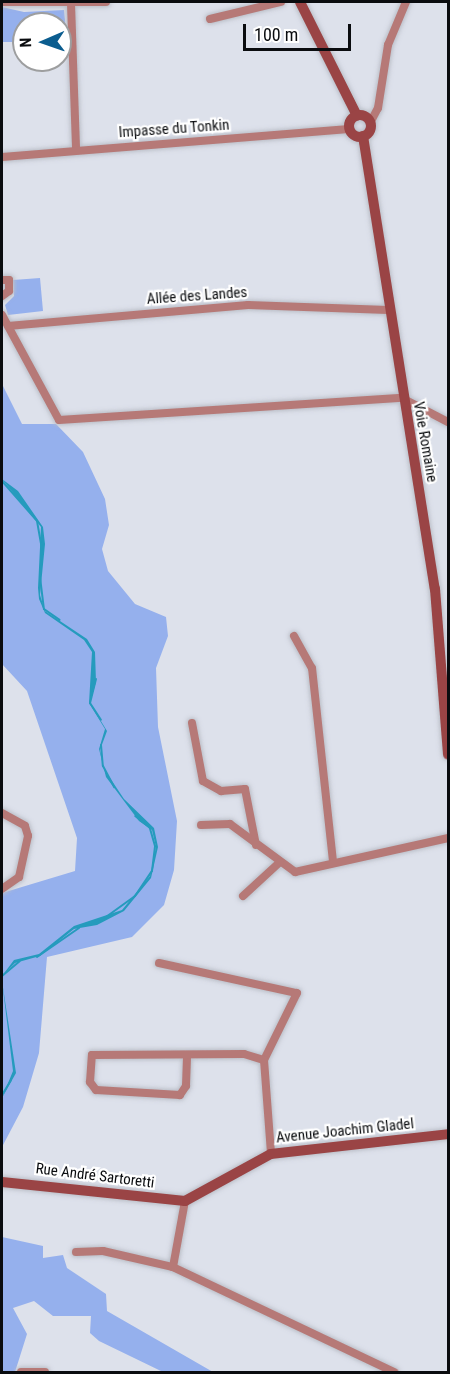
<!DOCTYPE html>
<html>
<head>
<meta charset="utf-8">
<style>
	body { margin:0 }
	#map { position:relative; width:450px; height:1374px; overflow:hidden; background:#dde1eb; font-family:"Roboto Condensed",sans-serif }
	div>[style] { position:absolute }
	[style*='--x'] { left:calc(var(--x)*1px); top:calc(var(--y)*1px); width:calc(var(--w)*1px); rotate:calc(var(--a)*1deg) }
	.green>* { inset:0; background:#95b0ed }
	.water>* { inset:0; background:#259bbd }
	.stream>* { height:2px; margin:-1px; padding:0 1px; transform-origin:1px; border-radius:1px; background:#259bbd }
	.roads { filter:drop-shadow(0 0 2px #bbbfc8) drop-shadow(0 0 2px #bbbfc8) }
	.street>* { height:8px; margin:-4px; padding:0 4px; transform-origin:4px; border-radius:4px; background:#b67977 }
	.secondary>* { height:10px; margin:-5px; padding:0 5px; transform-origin:5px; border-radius:5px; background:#9a4445 }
	.secondary>.ring { margin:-5px; padding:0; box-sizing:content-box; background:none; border:10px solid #9a4445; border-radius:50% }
	span { translate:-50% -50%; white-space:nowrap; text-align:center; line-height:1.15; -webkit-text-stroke:4.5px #fff; paint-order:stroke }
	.street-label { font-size:15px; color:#0a0c0f }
	.frame { position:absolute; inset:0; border:3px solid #0a0c0f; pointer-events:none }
	.north { position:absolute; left:12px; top:12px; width:60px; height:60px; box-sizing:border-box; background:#fff; border:2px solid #9d9e9f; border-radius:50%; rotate:268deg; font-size:16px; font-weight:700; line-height:24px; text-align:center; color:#0a0c0f }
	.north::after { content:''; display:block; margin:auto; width:21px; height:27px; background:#0b5d8f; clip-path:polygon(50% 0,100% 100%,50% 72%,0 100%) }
	.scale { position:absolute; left:243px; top:24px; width:108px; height:27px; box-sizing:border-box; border:3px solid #0a0c0f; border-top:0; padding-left:8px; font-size:18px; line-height:21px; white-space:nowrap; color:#0a0c0f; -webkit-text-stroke:4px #fff; paint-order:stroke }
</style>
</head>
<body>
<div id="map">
	<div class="green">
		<div style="clip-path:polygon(2px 7px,24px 12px,64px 10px,67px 41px,60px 41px,60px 24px,24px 24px,24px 42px,2px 42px)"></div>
		<div style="clip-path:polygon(40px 278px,43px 311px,8px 315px,5px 305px,14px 296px,13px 280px)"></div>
		<div style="clip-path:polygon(2px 384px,22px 424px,56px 424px,83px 452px,105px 499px,109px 525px,102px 549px,108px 571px,135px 604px,166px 617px,168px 636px,156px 668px,158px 727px,177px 821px,174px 870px,164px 905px,132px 937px,47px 957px,39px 1053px,23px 1107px,2px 1147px,2px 893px,75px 871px,77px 838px,27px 691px,2px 664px)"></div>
		<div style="clip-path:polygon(2px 1237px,43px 1246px,43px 1258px,63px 1255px,67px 1268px,106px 1294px,107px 1311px,213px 1372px,163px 1372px,99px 1341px,90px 1333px,91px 1316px,53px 1316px,34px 1301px,13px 1308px,27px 1334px,15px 1372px,2px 1372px)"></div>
	</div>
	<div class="water">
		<div style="clip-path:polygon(2px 479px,18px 491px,43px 527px,45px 544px,40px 595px,45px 611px,87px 639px,95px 652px,96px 682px,90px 703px,107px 731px,100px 750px,104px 769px,124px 799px,154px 828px,158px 847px,151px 878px,124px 911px,97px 925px,74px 929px,40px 956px,15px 963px,2px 976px,14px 960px,39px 954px,74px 926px,122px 910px,150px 876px,156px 847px,152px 830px,139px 821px,106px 777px,99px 749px,105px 729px,89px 703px,92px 652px,84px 640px,45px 613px,39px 599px,38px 588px,41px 527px)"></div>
		<div style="clip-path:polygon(2px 981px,16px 1073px,2px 1098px,13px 1071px)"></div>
	</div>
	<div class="stream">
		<div style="--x:2;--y:481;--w:53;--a:48.8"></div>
		<div style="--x:37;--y:521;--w:29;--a:80"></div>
		<div style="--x:40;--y:577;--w:32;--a:83"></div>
		<div style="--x:44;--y:609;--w:19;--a:35"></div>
		<div style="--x:96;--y:679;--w:25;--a:104"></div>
		<div style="--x:90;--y:703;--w:20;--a:57"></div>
		<div style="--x:101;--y:745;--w:21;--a:85"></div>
		<div style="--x:103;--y:766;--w:24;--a:62"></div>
		<div style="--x:99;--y:922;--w:44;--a:-35.8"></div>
		<div style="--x:135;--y:896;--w:30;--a:-56"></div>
		<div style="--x:152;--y:871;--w:25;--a:-83"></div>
		<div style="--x:155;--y:846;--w:19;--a:-106"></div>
		<div style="--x:150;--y:828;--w:19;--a:-141"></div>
		<div style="--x:37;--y:957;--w:51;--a:-34.6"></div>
		<div style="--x:2;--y:976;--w:23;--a:-40"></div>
		<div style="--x:2;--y:1095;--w:17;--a:-59"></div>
	</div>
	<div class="roads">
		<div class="street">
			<div style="--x:2;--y:2;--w:104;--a:0"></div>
			<div style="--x:71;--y:4;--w:146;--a:88"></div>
			<div style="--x:210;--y:19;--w:73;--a:-13.5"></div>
			<div style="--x:370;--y:123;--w:17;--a:-62"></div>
			<div style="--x:378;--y:108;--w:64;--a:-81"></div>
			<div style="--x:388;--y:45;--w:47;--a:-67.3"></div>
			<div style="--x:2;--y:157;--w:348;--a:-4.6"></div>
			<div style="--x:2;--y:280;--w:7;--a:0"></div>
			<div style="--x:9;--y:280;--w:11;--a:90"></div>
			<div style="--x:9;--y:291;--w:9;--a:144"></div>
			<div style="--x:2;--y:315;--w:119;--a:61.5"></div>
			<div style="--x:59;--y:420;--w:344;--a:-3.7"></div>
			<div style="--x:402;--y:398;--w:52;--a:27.6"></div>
			<div style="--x:8;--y:326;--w:241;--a:-5"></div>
			<div style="--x:248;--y:305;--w:140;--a:2"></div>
			<div style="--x:294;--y:636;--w:37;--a:61"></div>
			<div style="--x:312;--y:668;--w:195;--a:83.8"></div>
			<div style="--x:192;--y:723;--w:59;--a:79.3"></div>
			<div style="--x:203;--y:781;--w:21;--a:29"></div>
			<div style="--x:221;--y:791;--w:24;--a:-5"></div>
			<div style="--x:245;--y:789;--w:57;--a:78.9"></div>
			<div style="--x:2;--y:813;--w:26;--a:29"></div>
			<div style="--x:25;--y:826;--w:10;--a:73"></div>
			<div style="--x:28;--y:836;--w:42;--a:102.4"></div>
			<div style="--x:19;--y:877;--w:21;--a:145"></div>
			<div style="--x:201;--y:825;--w:29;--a:-2"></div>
			<div style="--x:230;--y:824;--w:81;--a:36.4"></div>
			<div style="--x:295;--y:872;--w:157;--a:-12.5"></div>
			<div style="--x:243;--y:896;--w:50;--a:-42.6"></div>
			<div style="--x:159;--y:963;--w:141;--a:12.3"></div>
			<div style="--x:297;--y:993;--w:75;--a:116.2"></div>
			<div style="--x:264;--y:1060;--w:94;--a:85.7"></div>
			<div style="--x:187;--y:1057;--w:29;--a:92"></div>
			<div style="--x:186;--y:1086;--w:11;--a:124"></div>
			<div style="--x:180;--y:1095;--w:84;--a:-176.6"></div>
			<div style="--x:96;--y:1090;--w:10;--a:-127"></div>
			<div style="--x:90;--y:1082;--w:27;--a:-86"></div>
			<div style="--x:92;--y:1055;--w:152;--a:-0.4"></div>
			<div style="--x:244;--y:1054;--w:21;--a:17"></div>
			<div style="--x:76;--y:1252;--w:27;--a:-2"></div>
			<div style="--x:103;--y:1251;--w:72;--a:12.9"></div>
			<div style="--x:173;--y:1267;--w:245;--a:25.4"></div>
			<div style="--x:173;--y:1267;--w:67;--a:-79.7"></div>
			<div style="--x:21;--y:1372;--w:24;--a:0"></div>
		</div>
		<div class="secondary">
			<div style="--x:300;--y:2;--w:127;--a:63.4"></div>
			<div class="ring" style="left:349px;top:115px;width:12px;height:12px"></div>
			<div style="--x:363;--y:136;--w:459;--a:81"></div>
			<div style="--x:435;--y:589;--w:166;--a:85.5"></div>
			<div style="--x:2;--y:1182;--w:184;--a:5.9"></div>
			<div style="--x:185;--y:1201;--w:98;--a:-28.7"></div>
			<div style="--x:271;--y:1154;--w:178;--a:-6.4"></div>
		</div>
	</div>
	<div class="street-label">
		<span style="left:174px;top:129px;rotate:-4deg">Impasse du Tonkin</span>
		<span style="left:197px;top:296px;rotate:-4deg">Allée des Landes</span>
		<span style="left:425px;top:442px;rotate:80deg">Voie Romaine</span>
		<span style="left:345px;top:1131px;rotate:-6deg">Avenue Joachim Gladel</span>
		<span style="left:95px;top:1176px;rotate:7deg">Rue André Sartoretti</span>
	</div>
	<div class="frame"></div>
	<div class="north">N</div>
	<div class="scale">100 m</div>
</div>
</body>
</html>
